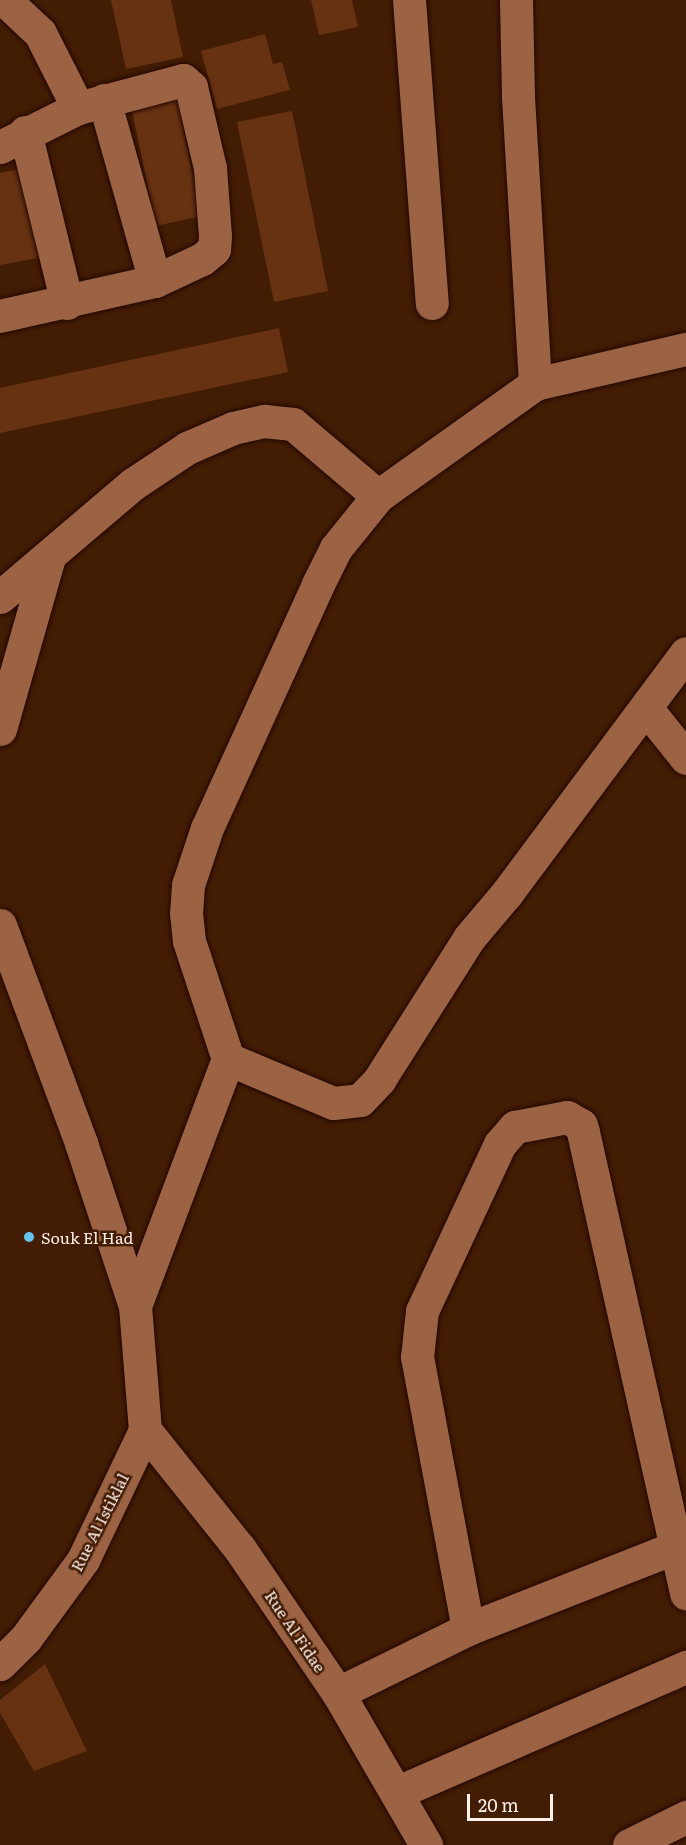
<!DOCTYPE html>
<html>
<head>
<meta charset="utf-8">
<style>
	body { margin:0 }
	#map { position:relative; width:686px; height:1845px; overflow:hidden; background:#431c04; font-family:Literata,serif }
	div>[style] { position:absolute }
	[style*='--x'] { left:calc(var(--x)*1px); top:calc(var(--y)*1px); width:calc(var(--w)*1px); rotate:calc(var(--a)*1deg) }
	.building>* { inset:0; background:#673212 }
	.roads { filter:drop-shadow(0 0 2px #230800) drop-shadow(0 0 2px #230800) }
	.minor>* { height:33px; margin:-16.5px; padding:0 16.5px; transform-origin:16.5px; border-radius:16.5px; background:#9b6243 }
	.dots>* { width:16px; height:16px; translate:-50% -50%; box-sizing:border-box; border:3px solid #431c04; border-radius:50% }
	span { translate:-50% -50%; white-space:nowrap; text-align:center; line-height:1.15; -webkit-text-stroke:5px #431c04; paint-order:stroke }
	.poi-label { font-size:16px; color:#fdefe9 }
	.left { translate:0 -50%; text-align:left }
	.street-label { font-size:16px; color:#fdefe9 }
	.scale { position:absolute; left:467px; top:1794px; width:86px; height:27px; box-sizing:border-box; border:3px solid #fdefe9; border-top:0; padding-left:8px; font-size:18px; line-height:21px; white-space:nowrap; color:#fdefe9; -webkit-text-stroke:4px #431c04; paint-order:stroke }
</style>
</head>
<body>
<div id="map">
	<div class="building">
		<div style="clip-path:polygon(111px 0,171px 0,183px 57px,126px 69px)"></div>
		<div style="clip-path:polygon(311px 0,352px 0,358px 27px,319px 35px)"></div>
		<div style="clip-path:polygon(265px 34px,273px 64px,282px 62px,290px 90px,217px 109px,201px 51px)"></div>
		<div style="clip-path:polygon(177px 97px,201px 216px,156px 226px,131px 106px)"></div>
		<div style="clip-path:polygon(292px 111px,328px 291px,274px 302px,237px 122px)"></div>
		<div style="clip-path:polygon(25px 168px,43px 257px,0 265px,0 173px)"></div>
		<div style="clip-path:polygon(279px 328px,288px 372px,0 433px,0 388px)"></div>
		<div style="clip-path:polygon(45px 1664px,87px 1751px,34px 1771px,0 1713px,0 1700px)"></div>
	</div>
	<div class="roads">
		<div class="minor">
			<div style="--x:409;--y:0;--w:304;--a:85.7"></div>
			<div style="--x:516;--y:0;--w:97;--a:88.8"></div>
			<div style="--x:518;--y:97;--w:288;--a:86.6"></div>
			<div style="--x:8;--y:3;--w:44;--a:43.2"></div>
			<div style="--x:40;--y:33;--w:84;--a:63.1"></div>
			<div style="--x:104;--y:100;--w:188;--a:74.3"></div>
			<div style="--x:25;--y:132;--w:176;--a:76.2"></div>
			<div style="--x:0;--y:147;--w:87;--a:-26.6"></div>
			<div style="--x:78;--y:108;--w:109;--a:-14.9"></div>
			<div style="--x:183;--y:80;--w:11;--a:41"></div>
			<div style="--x:191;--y:87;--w:83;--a:76.8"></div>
			<div style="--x:210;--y:168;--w:68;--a:85.8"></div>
			<div style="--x:215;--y:236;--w:13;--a:94"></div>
			<div style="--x:214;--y:249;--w:16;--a:140"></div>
			<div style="--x:202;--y:259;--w:52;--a:154.9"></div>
			<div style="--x:155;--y:281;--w:159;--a:167.3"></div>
			<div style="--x:0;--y:597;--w:175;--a:-40.4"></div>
			<div style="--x:133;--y:484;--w:65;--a:-33.7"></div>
			<div style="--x:187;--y:448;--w:50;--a:-23.5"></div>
			<div style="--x:233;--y:428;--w:32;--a:-13"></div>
			<div style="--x:264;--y:421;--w:29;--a:6"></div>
			<div style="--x:293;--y:424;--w:111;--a:40.3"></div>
			<div style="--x:378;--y:496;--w:193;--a:-35.5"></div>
			<div style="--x:535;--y:384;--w:155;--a:-13.1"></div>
			<div style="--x:646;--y:708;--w:64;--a:51.3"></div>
			<div style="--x:0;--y:729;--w:179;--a:-74.1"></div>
			<div style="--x:0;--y:925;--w:233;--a:69.6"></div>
			<div style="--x:81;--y:1143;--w:172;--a:71.7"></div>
			<div style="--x:135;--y:1306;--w:124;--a:85.4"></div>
			<div style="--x:145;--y:1430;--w:144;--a:115.5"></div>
			<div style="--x:83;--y:1560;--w:97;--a:126.2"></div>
			<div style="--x:26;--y:1638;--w:37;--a:135"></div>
			<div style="--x:228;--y:1059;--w:114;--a:22.7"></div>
			<div style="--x:333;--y:1103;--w:27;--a:-6"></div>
			<div style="--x:360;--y:1100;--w:28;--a:-46"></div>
			<div style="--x:379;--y:1080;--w:168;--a:-57.6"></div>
			<div style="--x:469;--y:938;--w:59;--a:-49.8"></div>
			<div style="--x:507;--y:893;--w:299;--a:-53.3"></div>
			<div style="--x:135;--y:1306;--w:264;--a:-69.4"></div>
			<div style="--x:228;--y:1059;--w:124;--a:-108.3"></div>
			<div style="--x:189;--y:941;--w:27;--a:-96"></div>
			<div style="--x:186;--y:914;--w:29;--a:-86"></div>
			<div style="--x:188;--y:885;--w:60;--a:-71.6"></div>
			<div style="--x:207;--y:828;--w:268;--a:-65.5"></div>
			<div style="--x:318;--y:584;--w:40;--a:-63.4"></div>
			<div style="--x:336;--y:548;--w:67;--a:-51.1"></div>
			<div style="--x:145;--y:1430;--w:152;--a:51.4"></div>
			<div style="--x:240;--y:1549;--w:174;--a:55.8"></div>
			<div style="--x:338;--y:1693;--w:176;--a:59.9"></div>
			<div style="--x:468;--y:1629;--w:277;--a:-100.6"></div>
			<div style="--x:417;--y:1357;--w:46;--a:-83.8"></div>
			<div style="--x:422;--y:1311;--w:184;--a:-65"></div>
			<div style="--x:500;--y:1144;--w:23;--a:-49"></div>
			<div style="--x:515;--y:1127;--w:53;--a:-10.9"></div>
			<div style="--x:567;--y:1117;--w:16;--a:30"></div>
			<div style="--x:581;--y:1125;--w:7;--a:74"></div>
			<div style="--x:583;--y:1132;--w:473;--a:77.4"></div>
			<div style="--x:338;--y:1693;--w:145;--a:-26.2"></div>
			<div style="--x:468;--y:1629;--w:224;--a:-21.5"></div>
			<div style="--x:398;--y:1792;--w:314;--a:-23.5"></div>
			<div style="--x:629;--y:1845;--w:64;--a:-26.2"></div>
		</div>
	</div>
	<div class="dots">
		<div style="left:29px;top:1237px;background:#65c5ee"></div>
	</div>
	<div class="poi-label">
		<span class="left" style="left:41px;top:1237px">Souk El Had</span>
	</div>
	<div class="street-label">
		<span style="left:99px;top:1522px;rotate:-63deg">Rue Al Istiklal</span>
		<span style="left:296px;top:1631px;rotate:56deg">Rue Al Fidae</span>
	</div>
	<div class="scale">20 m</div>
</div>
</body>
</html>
